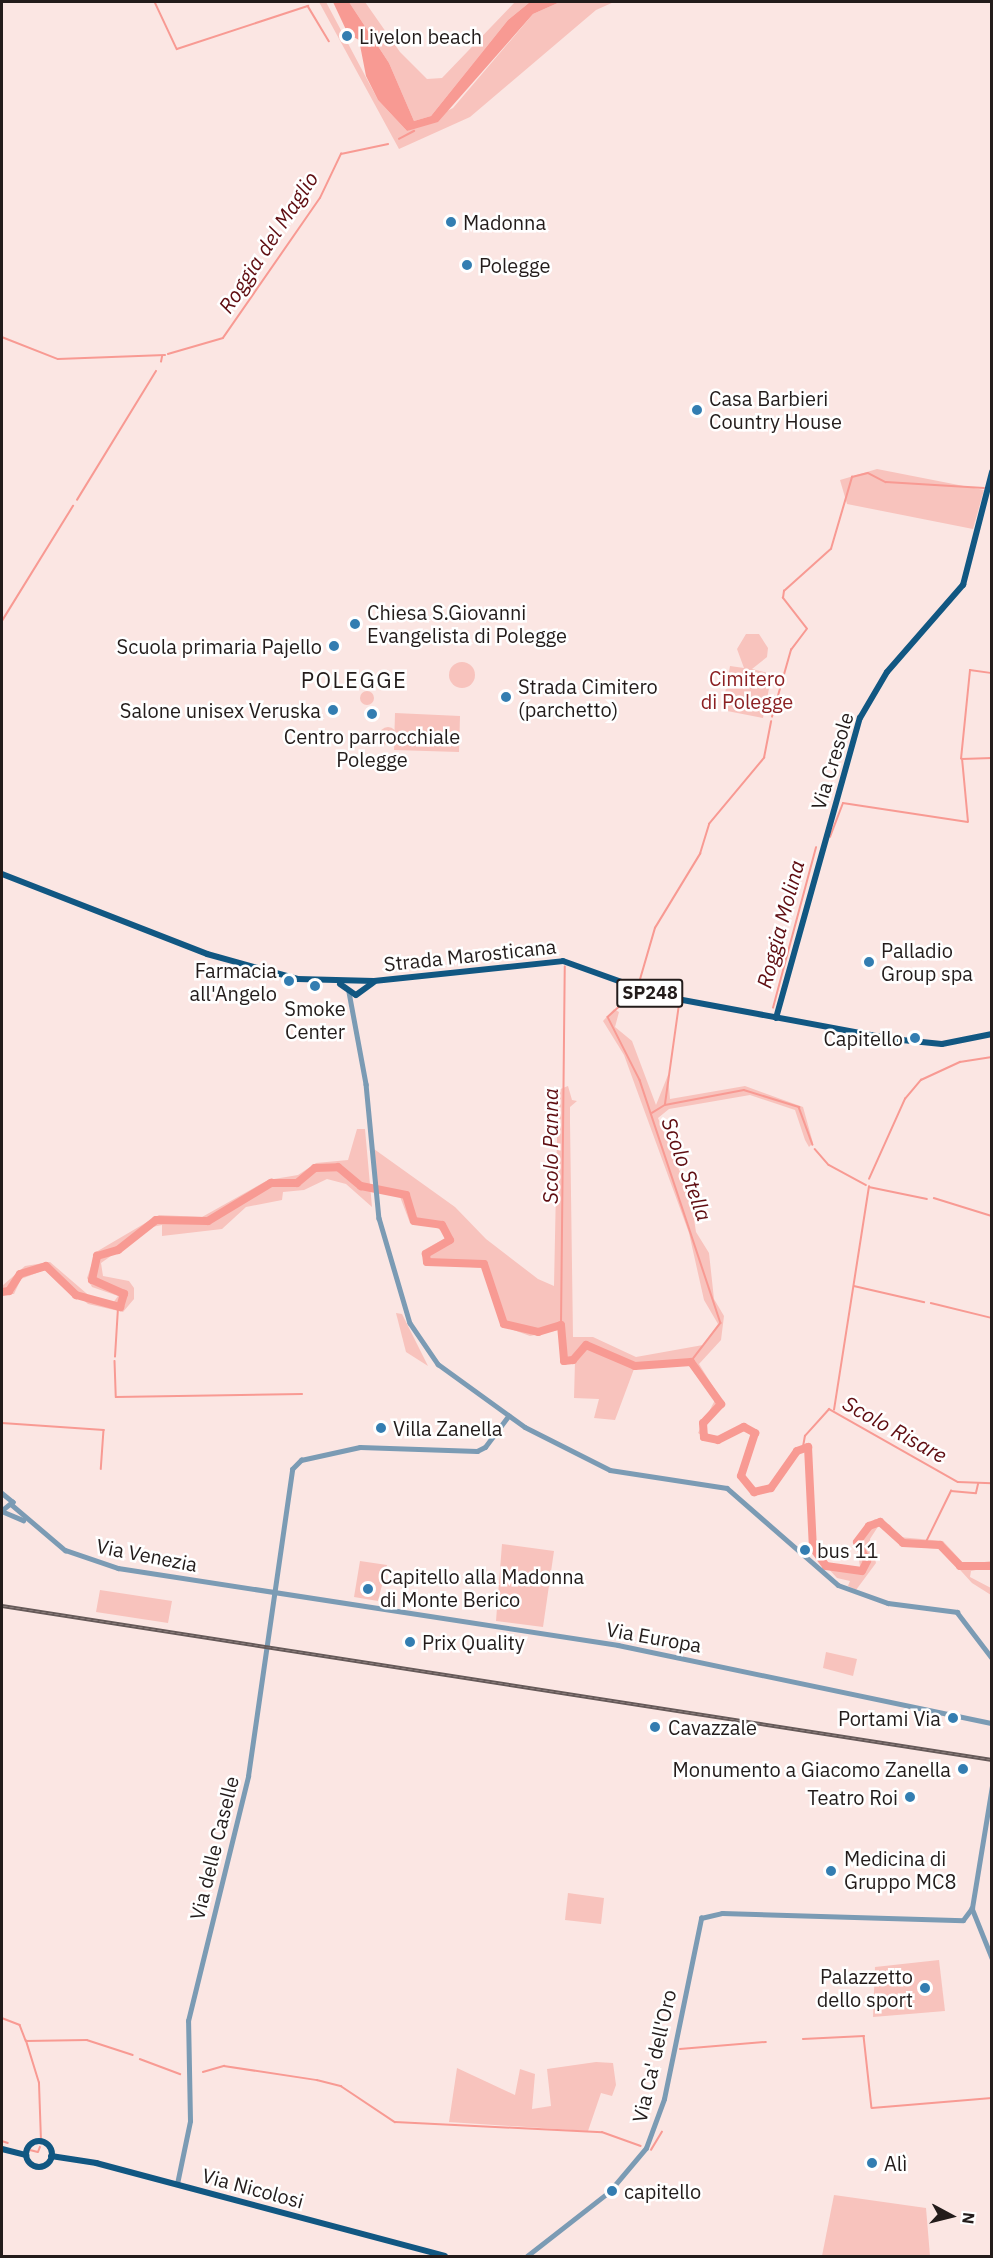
<!DOCTYPE html>
<html>
<head>
<meta charset="utf-8">
<style>
	body { margin:0 }
	#map { position:relative; width:993px; height:2258px; overflow:hidden; background:#fbe6e3; font-family:"IBM Plex Sans",sans-serif }
	div>[style] { position:absolute }
	[style*='--x'] { left:calc(var(--x)*1px); top:calc(var(--y)*1px); width:calc(var(--w)*1px); rotate:calc(var(--a)*1deg) }
	.green>* { inset:0; background:#f8c3bd }
	.round { border-radius:50% }
	.water>* { inset:0; background:#f89a93 }
	.stream>* { height:1.5px; margin:-0.75px; padding:0 0.75px; transform-origin:0.75px; border-radius:0.75px; background:#f89a93 }
	.river>* { height:8px; margin:-4px; padding:0 4px; transform-origin:4px; border-radius:4px; background:#f89a93 }
	.minor>* { height:4.5px; margin:-2.25px; padding:0 2.25px; transform-origin:2.25px; border-radius:2.25px; background:#7b9bb4 }
	.major>* { height:6px; margin:-3px; padding:0 3px; transform-origin:3px; border-radius:3px; background:#115782 }
	.major>.ring { margin:-3px; padding:0; box-sizing:content-box; background:none; border:6px solid #115782; border-radius:50% }
	.rail>* { height:4px; margin-top:-2px; transform-origin:0; background:repeating-linear-gradient(90deg,#fff 0 4.5px,#665a59 0 9px); box-sizing:border-box; border-block:2px solid #665a59 }
	.dots>* { width:16px; height:16px; translate:-50% -50%; box-sizing:border-box; border:3px solid #fff; border-radius:50% }
	span { translate:-50% -50%; white-space:nowrap; text-align:center; line-height:1.15; -webkit-text-stroke:5px #fff; paint-order:stroke }
	.shield-label span { padding:2px 4px; background:#fff; border:2px solid; border-radius:4px; -webkit-text-stroke-width:0 }
	.shield-label { font-size:18px; color:#231c1b; font-weight:700 }
	.poi-label { font-size:20px; color:#231c1b }
	.left { translate:0 -50%; text-align:left }
	.right { translate:-100% -50%; text-align:right }
	.park-label { font-size:20px; color:#8c2123 }
	.street-label { font-size:20px; color:#231c1b }
	.water-label { font-size:21px; color:#5f0d11; font-style:italic }
	.quarter-label { font-size:22px; color:#231c1b; letter-spacing:1.5px }
	.frame { position:absolute; inset:0; border:3px solid #231c1b; pointer-events:none }
	.north { position:absolute; left:921px; top:2186px; width:60px; height:60px; -webkit-text-stroke:4px #fff; paint-order:stroke; rotate:97deg; font-size:16px; font-weight:700; line-height:24px; text-align:center; color:#231c1b }
	.north::after { content:''; display:block; margin:auto; width:21px; height:27px; background:#231c1b; clip-path:polygon(50% 0,100% 100%,50% 72%,0 100%) }
</style>
</head>
<body>
<div id="map">
	<div class="green">
		<div style="clip-path:polygon(319px 2px,326px 2px,378px 100px,407px 131px,453px 108px,533px 14px,560px 2px,614px 2px,596px 10px,470px 117px,399px 149px)"></div>
		<div style="clip-path:polygon(349px 2px,365px 2px,400px 52px,427px 79px,442px 78px,515px 2px,530px 2px,508px 20px,431px 116px,414px 121px,389px 63px)"></div>
		<div style="clip-path:polygon(877px 469px,984px 490px,973px 529px,847px 504px,840px 480px)"></div>
		<div style="clip-path:polygon(746px 634px,759px 634px,768px 648px,767px 657px,752px 669px,772px 674px,763px 718px,722px 710px,730px 666px,744px 668px,737px 649px)"></div>
		<div class="round" style="left:449px;top:662px;width:26px;height:26px"></div>
		<div class="round" style="left:360px;top:691px;width:14px;height:14px"></div>
		<div style="clip-path:polygon(395px 713px,460px 716px,459px 752px,394px 750px)"></div>
		<div class="round" style="left:379px;top:727px;width:18px;height:18px"></div>
		<div style="clip-path:polygon(614px 1009px,619px 1012px,615px 1027px,632px 1041px,656px 1105px,668px 1075px,670px 1099px,745px 1086px,803px 1107px,813px 1143px,809px 1147px,805px 1140px,795px 1110px,750px 1095px,669px 1109px,658px 1118px,691px 1199px,696px 1232px,709px 1253px,714px 1299px,724px 1316px,721px 1340px,699px 1364px,724px 1404px,703px 1426px,712px 1442px,698px 1433px,715px 1400px,686px 1362px,634px 1369px,615px 1420px,594px 1418px,599px 1399px,574px 1398px,575px 1361px,561px 1362px,559px 1330px,530px 1336px,505px 1327px,485px 1268px,427px 1264px,422px 1251px,449px 1236px,430px 1223px,410px 1223px,399px 1194px,377px 1192px,374px 1149px,455px 1207px,486px 1239px,538px 1279px,554px 1286px,558px 1090px,568px 1086px,572px 1100px,577px 1101px,570px 1107px,570px 1121px,573px 1337px,593px 1337px,636px 1357px,703px 1345px,718px 1324px,704px 1300px,689px 1233px,624px 1055px,603px 1021px)"></div>
		<div style="clip-path:polygon(357px 1129px,365px 1129px,372px 1207px,346px 1184px,327px 1179px,304px 1190px,283px 1192px,282px 1200px,246px 1207px,222px 1229px,162px 1236px,162px 1225px,152px 1227px,101px 1263px,103px 1276px,129px 1281px,134px 1288px,134px 1299px,123px 1312px,88px 1304px,47px 1269px,21px 1279px,14px 1294px,2px 1294px,2px 1286px,25px 1266px,50px 1262px,93px 1299px,113px 1303px,118px 1296px,92px 1287px,87px 1278px,96px 1252px,159px 1215px,202px 1217px,268px 1180px,298px 1175px,316px 1163px,348px 1160px)"></div>
		<div style="clip-path:polygon(396px 1313px,402px 1314px,428px 1366px,406px 1352px)"></div>
		<div style="clip-path:polygon(875px 1519px,890px 1525px,899px 1537px,943px 1541px,965px 1565px,991px 1561px,991px 1567px,971px 1571px,970px 1577px,991px 1588px,991px 1595px,972px 1583px,941px 1549px,901px 1546px,879px 1525px,870px 1539px,876px 1563px,856px 1590px,848px 1586px,850px 1581px,837px 1578px,812px 1551px,817px 1543px,818px 1553px,832px 1566px,860px 1567px,856px 1539px)"></div>
		<div style="clip-path:polygon(502px 1544px,554px 1551px,543px 1627px,496px 1621px)"></div>
		<div style="clip-path:polygon(360px 1561px,387px 1565px,378px 1601px,354px 1597px)"></div>
		<div style="clip-path:polygon(100px 1590px,172px 1601px,168px 1623px,96px 1612px)"></div>
		<div style="clip-path:polygon(826px 1652px,857px 1659px,853px 1676px,823px 1668px)"></div>
		<div style="clip-path:polygon(568px 1893px,604px 1898px,601px 1924px,565px 1920px)"></div>
		<div style="clip-path:polygon(939px 1960px,945px 2011px,873px 2017px,875px 1967px)"></div>
		<div style="clip-path:polygon(596px 2062px,613px 2063px,616px 2085px,612px 2096px,601px 2093px,588px 2131px,449px 2122px,457px 2068px,515px 2095px,520px 2069px,535px 2074px,532px 2109px,551px 2106px,547px 2069px)"></div>
		<div style="clip-path:polygon(834px 2195px,926px 2208px,930px 2256px,822px 2256px)"></div>
	</div>
	<div class="water">
		<div style="clip-path:polygon(333px 2px,349px 2px,389px 63px,414px 121px,431px 116px,508px 20px,530px 2px,560px 2px,533px 14px,438px 122px,407px 131px,378px 100px,366px 76px,359px 40px,348px 34px)"></div>
	</div>
	<div class="stream">
		<div style="--x:155;--y:2;--w:52;--a:64.9"></div>
		<div style="--x:177;--y:49;--w:138;--a:-18.2"></div>
		<div style="--x:308;--y:6;--w:41;--a:59"></div>
		<div style="--x:399;--y:139;--w:17;--a:-28"></div>
		<div style="--x:2;--y:337;--w:60;--a:21.4"></div>
		<div style="--x:58;--y:359;--w:107;--a:-2.1"></div>
		<div style="--x:168;--y:354;--w:57;--a:-16.2"></div>
		<div style="--x:223;--y:338;--w:170;--a:-55.3"></div>
		<div style="--x:320;--y:198;--w:49;--a:-64.5"></div>
		<div style="--x:341;--y:154;--w:48;--a:-12"></div>
		<div style="--x:161;--y:362;--w:5;--a:-79"></div>
		<div style="--x:77;--y:500;--w:151;--a:-58.5"></div>
		<div style="--x:2;--y:621;--w:135;--a:-58.3"></div>
		<div style="--x:772;--y:717;--w:70;--a:-74.2"></div>
		<div style="--x:791;--y:650;--w:26;--a:-53"></div>
		<div style="--x:807;--y:629;--w:39;--a:-128"></div>
		<div style="--x:783;--y:598;--w:7;--a:-82"></div>
		<div style="--x:784;--y:591;--w:63;--a:-41.8"></div>
		<div style="--x:831;--y:549;--w:75;--a:-73.7"></div>
		<div style="--x:852;--y:477;--w:16;--a:-14"></div>
		<div style="--x:868;--y:473;--w:20;--a:27"></div>
		<div style="--x:886;--y:482;--w:98;--a:3.5"></div>
		<div style="--x:961;--y:759;--w:89;--a:-84.2"></div>
		<div style="--x:970;--y:670;--w:22;--a:8"></div>
		<div style="--x:830;--y:837;--w:36;--a:-69"></div>
		<div style="--x:843;--y:803;--w:126;--a:8.6"></div>
		<div style="--x:968;--y:822;--w:63;--a:-95.4"></div>
		<div style="--x:962;--y:759;--w:30;--a:-2"></div>
		<div style="--x:639;--y:983;--w:57;--a:-73.8"></div>
		<div style="--x:655;--y:928;--w:87;--a:-58.7"></div>
		<div style="--x:700;--y:854;--w:31;--a:-73"></div>
		<div style="--x:709;--y:824;--w:86;--a:-50.2"></div>
		<div style="--x:764;--y:758;--w:37;--a:-79"></div>
		<div style="--x:635;--y:993;--w:36;--a:138"></div>
		<div style="--x:608;--y:1017;--w:71;--a:63.1"></div>
		<div style="--x:640;--y:1080;--w:256;--a:71.6"></div>
		<div style="--x:721;--y:1323;--w:49;--a:127.6"></div>
		<div style="--x:773;--y:1008;--w:166;--a:-75"></div>
		<div style="--x:665;--y:1104;--w:101;--a:-82"></div>
		<div style="--x:652;--y:1113;--w:15;--a:-32"></div>
		<div style="--x:665;--y:1105;--w:80;--a:-10.8"></div>
		<div style="--x:744;--y:1090;--w:58;--a:17.2"></div>
		<div style="--x:799;--y:1107;--w:40;--a:69.8"></div>
		<div style="--x:815;--y:1149;--w:21;--a:49"></div>
		<div style="--x:829;--y:1165;--w:42;--a:28.4"></div>
		<div style="--x:869;--y:1179;--w:88;--a:-65.8"></div>
		<div style="--x:905;--y:1099;--w:25;--a:-50"></div>
		<div style="--x:921;--y:1080;--w:43;--a:-24.8"></div>
		<div style="--x:960;--y:1062;--w:32;--a:-9"></div>
		<div style="--x:934;--y:1198;--w:61;--a:17.2"></div>
		<div style="--x:854;--y:1286;--w:72;--a:12.9"></div>
		<div style="--x:931;--y:1303;--w:63;--a:13.8"></div>
		<div style="--x:561;--y:1325;--w:358;--a:-89.4"></div>
		<div style="--x:115;--y:1357;--w:49;--a:-86.5"></div>
		<div style="--x:115;--y:1361;--w:36;--a:88"></div>
		<div style="--x:116;--y:1397;--w:186;--a:-0.9"></div>
		<div style="--x:834;--y:1410;--w:226;--a:-81.1"></div>
		<div style="--x:869;--y:1187;--w:59;--a:11.7"></div>
		<div style="--x:2;--y:1423;--w:102;--a:3.9"></div>
		<div style="--x:104;--y:1430;--w:39;--a:94"></div>
		<div style="--x:803;--y:1447;--w:11;--a:-80"></div>
		<div style="--x:805;--y:1436;--w:36;--a:-48"></div>
		<div style="--x:829;--y:1409;--w:148;--a:29.5"></div>
		<div style="--x:958;--y:1482;--w:34;--a:2"></div>
		<div style="--x:926;--y:1542;--w:57;--a:-63.9"></div>
		<div style="--x:951;--y:1491;--w:25;--a:5"></div>
		<div style="--x:976;--y:1493;--w:9;--a:-77"></div>
		<div style="--x:2;--y:2018;--w:19;--a:21"></div>
		<div style="--x:20;--y:2025;--w:17;--a:69"></div>
		<div style="--x:803;--y:2039;--w:61;--a:-2.8"></div>
		<div style="--x:864;--y:2036;--w:72;--a:83.7"></div>
		<div style="--x:872;--y:2108;--w:120;--a:-4.8"></div>
		<div style="--x:680;--y:2049;--w:86;--a:-4.7"></div>
		<div style="--x:140;--y:2059;--w:43;--a:20.6"></div>
		<div style="--x:203;--y:2072;--w:22;--a:-16"></div>
		<div style="--x:224;--y:2066;--w:94;--a:8.6"></div>
		<div style="--x:317;--y:2080;--w:25;--a:14"></div>
		<div style="--x:341;--y:2086;--w:65;--a:33.7"></div>
		<div style="--x:395;--y:2122;--w:207;--a:2.8"></div>
		<div style="--x:602;--y:2132;--w:41;--a:19.7"></div>
		<div style="--x:2;--y:2141;--w:6;--a:18"></div>
		<div style="--x:41;--y:2141;--w:58;--a:-92"></div>
		<div style="--x:39;--y:2083;--w:44;--a:-107.2"></div>
		<div style="--x:26;--y:2041;--w:61;--a:-0.9"></div>
		<div style="--x:87;--y:2040;--w:48;--a:18.1"></div>
		<div style="--x:26;--y:2149;--w:12;--a:14"></div>
		<div style="--x:38;--y:2152;--w:5;--a:-68"></div>
		<div style="--x:651;--y:2150;--w:21;--a:-59"></div>
	</div>
	<div class="river">
		<div style="--x:2;--y:1292;--w:7;--a:-8"></div>
		<div style="--x:9;--y:1291;--w:20;--a:-57"></div>
		<div style="--x:20;--y:1274;--w:27;--a:-17"></div>
		<div style="--x:46;--y:1266;--w:42;--a:44"></div>
		<div style="--x:76;--y:1295;--w:46;--a:15.3"></div>
		<div style="--x:120;--y:1307;--w:14;--a:-73"></div>
		<div style="--x:124;--y:1294;--w:35;--a:-156"></div>
		<div style="--x:92;--y:1280;--w:25;--a:-78"></div>
		<div style="--x:97;--y:1256;--w:22;--a:-16"></div>
		<div style="--x:118;--y:1250;--w:48;--a:-38.3"></div>
		<div style="--x:156;--y:1220;--w:52;--a:1.1"></div>
		<div style="--x:208;--y:1221;--w:74;--a:-31.1"></div>
		<div style="--x:271;--y:1183;--w:26;--a:0"></div>
		<div style="--x:297;--y:1183;--w:23;--a:-40"></div>
		<div style="--x:315;--y:1168;--w:23;--a:-2"></div>
		<div style="--x:338;--y:1167;--w:30;--a:40"></div>
		<div style="--x:361;--y:1186;--w:46;--a:11.3"></div>
		<div style="--x:406;--y:1195;--w:27;--a:73"></div>
		<div style="--x:414;--y:1221;--w:28;--a:8"></div>
		<div style="--x:442;--y:1225;--w:17;--a:62"></div>
		<div style="--x:450;--y:1240;--w:28;--a:150"></div>
		<div style="--x:426;--y:1254;--w:8;--a:83"></div>
		<div style="--x:427;--y:1262;--w:57;--a:2"></div>
		<div style="--x:484;--y:1264;--w:63;--a:71.6"></div>
		<div style="--x:504;--y:1324;--w:35;--a:13"></div>
		<div style="--x:538;--y:1332;--w:24;--a:-17"></div>
		<div style="--x:561;--y:1325;--w:36;--a:85"></div>
		<div style="--x:564;--y:1361;--w:9;--a:-6"></div>
		<div style="--x:573;--y:1360;--w:20;--a:-49"></div>
		<div style="--x:586;--y:1345;--w:53;--a:23.2"></div>
		<div style="--x:635;--y:1366;--w:56;--a:-4.1"></div>
		<div style="--x:691;--y:1362;--w:52;--a:54.5"></div>
		<div style="--x:721;--y:1404;--w:26;--a:133"></div>
		<div style="--x:703;--y:1423;--w:14;--a:86"></div>
		<div style="--x:704;--y:1437;--w:14;--a:12"></div>
		<div style="--x:718;--y:1440;--w:29;--a:-27"></div>
		<div style="--x:744;--y:1427;--w:13;--a:29"></div>
		<div style="--x:755;--y:1433;--w:45;--a:108"></div>
		<div style="--x:741;--y:1476;--w:21;--a:51"></div>
		<div style="--x:754;--y:1492;--w:17;--a:-13"></div>
		<div style="--x:771;--y:1488;--w:45;--a:-54.9"></div>
		<div style="--x:797;--y:1451;--w:12;--a:-20"></div>
		<div style="--x:808;--y:1447;--w:101;--a:87.2"></div>
		<div style="--x:813;--y:1548;--w:22;--a:54"></div>
		<div style="--x:826;--y:1566;--w:36;--a:8"></div>
		<div style="--x:862;--y:1571;--w:11;--a:-63"></div>
		<div style="--x:867;--y:1561;--w:21;--a:-118"></div>
		<div style="--x:857;--y:1542;--w:20;--a:-53"></div>
		<div style="--x:869;--y:1526;--w:12;--a:-20"></div>
		<div style="--x:880;--y:1522;--w:31;--a:42"></div>
		<div style="--x:903;--y:1543;--w:37;--a:3"></div>
		<div style="--x:940;--y:1545;--w:29;--a:46"></div>
		<div style="--x:960;--y:1566;--w:32;--a:0"></div>
	</div>
	<div class="minor">
		<div style="--x:349;--y:992;--w:94;--a:79.5"></div>
		<div style="--x:366;--y:1084;--w:135;--a:84.5"></div>
		<div style="--x:379;--y:1218;--w:109;--a:73.6"></div>
		<div style="--x:410;--y:1323;--w:50;--a:55.7"></div>
		<div style="--x:438;--y:1364;--w:107;--a:35.9"></div>
		<div style="--x:525;--y:1427;--w:95;--a:26.8"></div>
		<div style="--x:610;--y:1470;--w:118;--a:8.7"></div>
		<div style="--x:727;--y:1488;--w:147;--a:41.1"></div>
		<div style="--x:838;--y:1585;--w:53;--a:19.8"></div>
		<div style="--x:888;--y:1603;--w:70;--a:7.4"></div>
		<div style="--x:957;--y:1612;--w:58;--a:52.7"></div>
		<div style="--x:2;--y:1493;--w:14;--a:39"></div>
		<div style="--x:13;--y:1502;--w:14;--a:141"></div>
		<div style="--x:12;--y:1505;--w:70;--a:40.3"></div>
		<div style="--x:65;--y:1550;--w:56;--a:18.8"></div>
		<div style="--x:118;--y:1568;--w:506;--a:8.75"></div>
		<div style="--x:618;--y:1645;--w:382;--a:11.8"></div>
		<div style="--x:4;--y:1512;--w:21;--a:23"></div>
		<div style="--x:972;--y:1908;--w:54;--a:68.2"></div>
		<div style="--x:177;--y:2184;--w:64;--a:-78.3"></div>
		<div style="--x:190;--y:2121;--w:100;--a:-91.1"></div>
		<div style="--x:188;--y:2021;--w:252;--a:-76.2"></div>
		<div style="--x:248;--y:1776;--w:310;--a:-81.8"></div>
		<div style="--x:292;--y:1469;--w:13;--a:-45"></div>
		<div style="--x:301;--y:1460;--w:60;--a:-12.4"></div>
		<div style="--x:360;--y:1447;--w:117;--a:2"></div>
		<div style="--x:477;--y:1451;--w:9;--a:-27"></div>
		<div style="--x:485;--y:1447;--w:39;--a:-53"></div>
		<div style="--x:527;--y:2256;--w:104;--a:-38"></div>
		<div style="--x:609;--y:2192;--w:57;--a:-49.9"></div>
		<div style="--x:646;--y:2148;--w:52;--a:-69.8"></div>
		<div style="--x:664;--y:2099;--w:185;--a:-78.4"></div>
		<div style="--x:701;--y:1918;--w:22;--a:-13"></div>
		<div style="--x:722;--y:1913;--w:241;--a:1.7"></div>
		<div style="--x:963;--y:1920;--w:15;--a:-53"></div>
		<div style="--x:972;--y:1908;--w:124;--a:-80.7"></div>
	</div>
	<div class="major">
		<div style="--x:2;--y:874;--w:220;--a:21.3"></div>
		<div style="--x:207;--y:954;--w:94;--a:15.4"></div>
		<div style="--x:298;--y:979;--w:76;--a:1.5"></div>
		<div style="--x:374;--y:981;--w:190;--a:-6"></div>
		<div style="--x:563;--y:961;--w:104;--a:19.7"></div>
		<div style="--x:661;--y:996;--w:235;--a:10.5"></div>
		<div style="--x:892;--y:1039;--w:50;--a:5.7"></div>
		<div style="--x:942;--y:1044;--w:51;--a:-11.3"></div>
		<div style="--x:340;--y:984;--w:19;--a:35"></div>
		<div style="--x:356;--y:995;--w:22;--a:-36"></div>
		<div style="--x:776;--y:1018;--w:312;--a:-74.4"></div>
		<div style="--x:860;--y:718;--w:53;--a:-59.6"></div>
		<div style="--x:887;--y:672;--w:116;--a:-48.9"></div>
		<div style="--x:963;--y:585;--w:117;--a:-75.6"></div>
		<div class="ring" style="left:26px;top:2141px;width:20px;height:20px"></div>
		<div style="--x:2;--y:2149;--w:25;--a:14"></div>
		<div style="--x:51;--y:2156;--w:46;--a:8.8"></div>
		<div style="--x:96;--y:2163;--w:361;--a:14.9"></div>
	</div>
	<div class="rail">
		<div style="--x:2;--y:1606;--w:1002;--a:8.84"></div>
	</div>
	<div class="dots">
		<div style="left:347px;top:36px;background:#337db1"></div>
		<div style="left:451px;top:222px;background:#337db1"></div>
		<div style="left:467px;top:265px;background:#337db1"></div>
		<div style="left:697px;top:410px;background:#337db1"></div>
		<div style="left:355px;top:624px;background:#337db1"></div>
		<div style="left:334px;top:646px;background:#337db1"></div>
		<div style="left:506px;top:697px;background:#337db1"></div>
		<div style="left:333px;top:710px;background:#337db1"></div>
		<div style="left:372px;top:714px;background:#337db1"></div>
		<div style="left:869px;top:962px;background:#337db1"></div>
		<div style="left:289px;top:981px;background:#337db1"></div>
		<div style="left:315px;top:986px;background:#337db1"></div>
		<div style="left:915px;top:1038px;background:#337db1"></div>
		<div style="left:381px;top:1428px;background:#337db1"></div>
		<div style="left:805px;top:1550px;background:#337db1"></div>
		<div style="left:368px;top:1589px;background:#337db1"></div>
		<div style="left:410px;top:1642px;background:#337db1"></div>
		<div style="left:953px;top:1718px;background:#337db1"></div>
		<div style="left:655px;top:1727px;background:#337db1"></div>
		<div style="left:963px;top:1769px;background:#337db1"></div>
		<div style="left:910px;top:1797px;background:#337db1"></div>
		<div style="left:831px;top:1871px;background:#337db1"></div>
		<div style="left:925px;top:1988px;background:#337db1"></div>
		<div style="left:872px;top:2163px;background:#337db1"></div>
		<div style="left:612px;top:2191px;background:#337db1"></div>
	</div>
	<div class="shield-label">
		<span style="left:650px;top:993px">SP248</span>
	</div>
	<div class="poi-label">
		<span class="left" style="left:359px;top:36px">Livelon beach</span>
		<span class="left" style="left:463px;top:222px">Madonna</span>
		<span class="left" style="left:479px;top:265px">Polegge</span>
		<span class="left" style="left:709px;top:410px">Casa Barbieri<br>Country House</span>
		<span class="left" style="left:367px;top:624px">Chiesa S.Giovanni<br>Evangelista di Polegge</span>
		<span class="right" style="left:322px;top:646px">Scuola primaria Pajello</span>
		<span class="left" style="left:518px;top:698px">Strada Cimitero<br>(parchetto)</span>
		<span class="right" style="left:321px;top:710px">Salone unisex Veruska</span>
		<span style="left:372px;top:748px">Centro parrocchiale<br>Polegge</span>
		<span class="left" style="left:881px;top:962px">Palladio<br>Group spa</span>
		<span class="right" style="left:277px;top:982px">Farmacia<br>all'Angelo</span>
		<span style="left:315px;top:1020px">Smoke<br>Center</span>
		<span class="right" style="left:903px;top:1038px">Capitello</span>
		<span class="left" style="left:393px;top:1428px">Villa Zanella</span>
		<span class="left" style="left:817px;top:1550px">bus 11</span>
		<span class="left" style="left:380px;top:1588px">Capitello alla Madonna<br>di Monte Berico</span>
		<span class="left" style="left:422px;top:1642px">Prix Quality</span>
		<span class="right" style="left:941px;top:1718px">Portami Via</span>
		<span class="left" style="left:668px;top:1727px">Cavazzale</span>
		<span class="right" style="left:951px;top:1769px">Monumento a Giacomo Zanella</span>
		<span class="right" style="left:898px;top:1797px">Teatro Roi</span>
		<span class="left" style="left:844px;top:1870px">Medicina di<br>Gruppo MC8</span>
		<span class="right" style="left:913px;top:1988px">Palazzetto<br>dello sport</span>
		<span class="left" style="left:884px;top:2163px">Alì</span>
		<span class="left" style="left:624px;top:2191px">capitello</span>
	</div>
	<div class="park-label">
		<span style="left:747px;top:690px">Cimitero<br>di Polegge</span>
	</div>
	<div class="street-label">
		<span style="left:832px;top:761px;rotate:-73deg">Via Cresole</span>
		<span style="left:470px;top:955px;rotate:-6deg">Strada Marosticana</span>
		<span style="left:147px;top:1555px;rotate:11deg">Via Venezia</span>
		<span style="left:654px;top:1637px;rotate:10deg">Via Europa</span>
		<span style="left:214px;top:1848px;rotate:-76deg">Via delle Caselle</span>
		<span style="left:654px;top:2056px;rotate:-77deg">Via Ca' dell'Oro</span>
		<span style="left:253px;top:2188px;rotate:15deg">Via Nicolosi</span>
	</div>
	<div class="water-label">
		<span style="left:268px;top:242px;rotate:-57deg">Roggia del Maglio</span>
		<span style="left:780px;top:924px;rotate:-75deg">Roggia Molina</span>
		<span style="left:550px;top:1146px;rotate:-90deg">Scolo Panna</span>
		<span style="left:687px;top:1169px;rotate:70deg">Scolo Stella</span>
		<span style="left:895px;top:1429px;rotate:29deg">Scolo Risare</span>
	</div>
	<div class="quarter-label">
		<span style="left:354px;top:680px">POLEGGE</span>
	</div>
	<div class="frame"></div>
	<div class="north">N</div>
</div>
</body>
</html>
